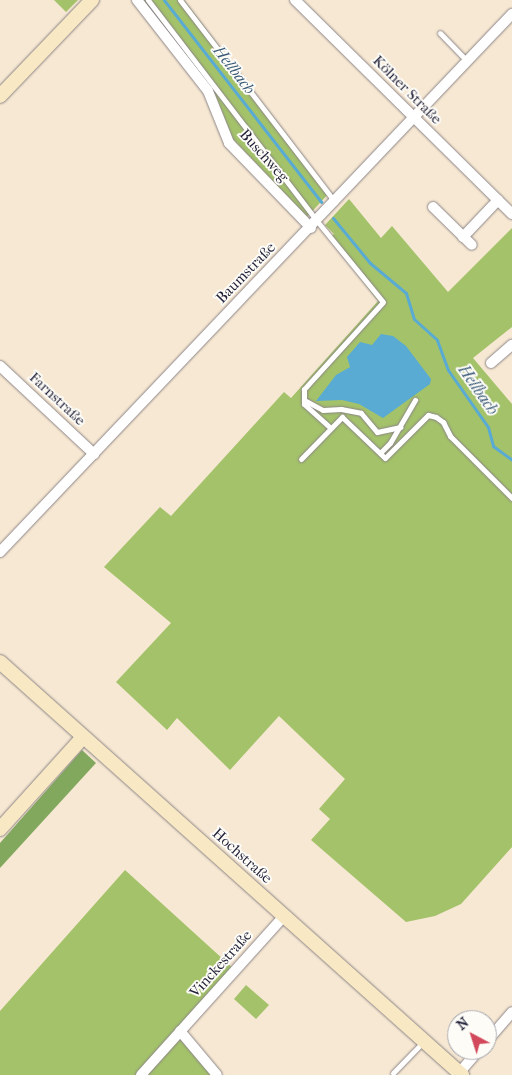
<!DOCTYPE html>
<html>
<head>
<meta charset="utf-8">
<style>
	body { margin:0 }
	#map { position:relative; width:512px; height:1075px; overflow:hidden; background:#f7e8d3; font-family:"IM FELL French Canon",serif }
	div>[style] { position:absolute }
	[style*='--x'] { left:calc(var(--x)*1px); top:calc(var(--y)*1px); width:calc(var(--w)*1px); rotate:calc(var(--a)*1deg) }
	.green>* { inset:0; background:#a3c26a }
	.forest>* { inset:0; background:#82a85e }
	.water>* { inset:0; background:#59abd4 }
	.stream>* { height:3px; margin:-1.5px; padding:0 1.5px; transform-origin:1.5px; border-radius:1.5px; background:#59abd4 }
	.roads { filter:drop-shadow(0 0 1px #8c8587) drop-shadow(0 0 1px #8c8587) }
	.lane>* { height:5px; margin:-2.5px; padding:0 2.5px; transform-origin:2.5px; border-radius:2.5px; background:#fff }
	.street>* { height:10px; margin:-5px; padding:0 5px; transform-origin:5px; border-radius:5px; background:#fff }
	.secondary>* { height:14px; margin:-7px; padding:0 7px; transform-origin:7px; border-radius:7px; background:#f8e8c3 }
	span { translate:-50% -50%; white-space:nowrap; text-align:center; line-height:1.15; -webkit-text-stroke:4px #fdfcf7; paint-order:stroke }
	.street-label { font-size:15px; color:#22223b }
	.water-label { font-size:16px; color:#385978; font-style:italic }
	.north { position:absolute; left:447px; top:1010px; width:50px; height:50px; box-sizing:border-box; background:#fdfcf7; border:1px solid #a5a5ac; border-radius:50%; rotate:320deg; font-size:14px; font-weight:700; line-height:20px; text-align:center; color:#22223b }
	.north::after { content:''; display:block; margin:auto; width:18px; height:22px; background:#d1495b; clip-path:polygon(50% 0,100% 100%,50% 72%,0 100%) }
</style>
</head>
<body>
<div id="map">
	<div class="green">
		<div style="clip-path:polygon(54px 0,78px 0,66px 12px)"></div>
		<div style="clip-path:polygon(143px 0,184px 0,330px 192px,307px 217px,233px 139px,213px 89px)"></div>
		<div style="clip-path:polygon(349px 199px,381px 238px,392px 226px,448px 292px,512px 228px,512px 327px,473px 358px,512px 404px,512px 847px,461px 904px,435px 916px,406px 922px,311px 840px,330px 819px,319px 809px,345px 779px,279px 716px,230px 770px,177px 718px,167px 730px,116px 682px,171px 623px,104px 567px,160px 507px,171px 516px,284px 392px,291px 398px,378px 301px,329px 238px,334px 234px,325px 225px)"></div>
		<div style="clip-path:polygon(125px 870px,235px 970px,180px 1031px,217px 1075px,0 1075px,0 1011px)"></div>
		<div style="clip-path:polygon(246px 985px,269px 1005px,256px 1019px,234px 999px)"></div>
	</div>
	<div class="forest">
		<div style="clip-path:polygon(82px 750px,96px 763px,0 868px,0 843px)"></div>
	</div>
	<div class="water">
		<div style="clip-path:polygon(381px 334px,393px 336px,406px 346px,431px 379px,430px 384px,383px 418px,359px 404px,342px 400px,316px 401px,336px 375px,350px 367px,347px 357px,360px 342px,372px 345px)"></div>
	</div>
	<div class="stream">
		<div style="--x:164;--y:0;--w:256;--a:52.1"></div>
		<div style="--x:333;--y:218;--w:58;--a:50.6"></div>
		<div style="--x:370;--y:263;--w:47;--a:39.8"></div>
		<div style="--x:406;--y:293;--w:27;--a:73"></div>
		<div style="--x:414;--y:319;--w:31;--a:42"></div>
		<div style="--x:437;--y:340;--w:32;--a:70"></div>
		<div style="--x:448;--y:370;--w:70;--a:54.9"></div>
		<div style="--x:488;--y:427;--w:20;--a:75"></div>
		<div style="--x:493;--y:446;--w:24;--a:36"></div>
	</div>
	<div class="roads">
		<div class="lane">
			<div style="--x:148;--y:0;--w:278;--a:52.6"></div>
			<div style="--x:317;--y:221;--w:104;--a:50.8"></div>
			<div style="--x:383;--y:302;--w:118;--a:132.2"></div>
			<div style="--x:304;--y:389;--w:15;--a:90"></div>
			<div style="--x:304;--y:404;--w:36;--a:42"></div>
			<div style="--x:180;--y:0;--w:255;--a:52.5"></div>
			<div style="--x:440;--y:33;--w:39;--a:46"></div>
			<div style="--x:304;--y:400;--w:21;--a:28"></div>
			<div style="--x:323;--y:410;--w:18;--a:-3"></div>
			<div style="--x:341;--y:409;--w:20;--a:11"></div>
			<div style="--x:361;--y:413;--w:25;--a:50"></div>
			<div style="--x:377;--y:432;--w:24;--a:-12"></div>
			<div style="--x:380;--y:453;--w:14;--a:-45"></div>
			<div style="--x:390;--y:443;--w:50;--a:-59.8"></div>
			<div style="--x:301;--y:459;--w:59;--a:-45.7"></div>
			<div style="--x:342;--y:417;--w:59;--a:43.6"></div>
			<div style="--x:385;--y:458;--w:61;--a:-45"></div>
			<div style="--x:428;--y:415;--w:8;--a:14"></div>
			<div style="--x:436;--y:417;--w:9;--a:36"></div>
			<div style="--x:443;--y:422;--w:16;--a:63"></div>
			<div style="--x:450;--y:436;--w:88;--a:45"></div>
			<div style="--x:393;--y:1073;--w:43;--a:-45.9"></div>
		</div>
		<div class="street">
			<div style="--x:137;--y:0;--w:115;--a:52"></div>
			<div style="--x:208;--y:91;--w:56;--a:68"></div>
			<div style="--x:229;--y:143;--w:118;--a:46"></div>
			<div style="--x:295;--y:0;--w:305;--a:44.6"></div>
			<div style="--x:433;--y:207;--w:54;--a:44.3"></div>
			<div style="--x:463;--y:237;--w:51;--a:-46.6"></div>
			<div style="--x:491;--y:363;--w:28;--a:-41"></div>
			<div style="--x:0;--y:366;--w:129;--a:43.1"></div>
			<div style="--x:0;--y:552;--w:743;--a:-46.42"></div>
			<div style="--x:180;--y:1031;--w:57;--a:49.9"></div>
			<div style="--x:487;--y:1041;--w:38;--a:-49"></div>
			<div style="--x:459;--y:1073;--w:30;--a:-49"></div>
			<div style="--x:141;--y:1075;--w:214;--a:-48"></div>
		</div>
		<div class="secondary">
			<div style="--x:0;--y:96;--w:133;--a:-46.2"></div>
			<div style="--x:0;--y:662;--w:620;--a:41.79"></div>
			<div style="--x:0;--y:829;--w:124;--a:-47.9"></div>
		</div>
	</div>
	<div class="street-label">
		<span style="left:407px;top:90px;rotate:45deg">Kölner Straße</span>
		<span style="left:264px;top:156px;rotate:48deg">Buschweg</span>
		<span style="left:246px;top:273px;rotate:-46deg">Baumstraße</span>
		<span style="left:57px;top:399px;rotate:43deg">Farnstraße</span>
		<span style="left:242px;top:856px;rotate:42deg">Hochstraße</span>
		<span style="left:221px;top:964px;rotate:-48deg">Vinckestraße</span>
	</div>
	<div class="water-label">
		<span style="left:234px;top:70px;rotate:52deg">Hellbach</span>
		<span style="left:478px;top:390px;rotate:55deg">Hellbach</span>
	</div>
	<div class="north">N</div>
</div>
</body>
</html>
